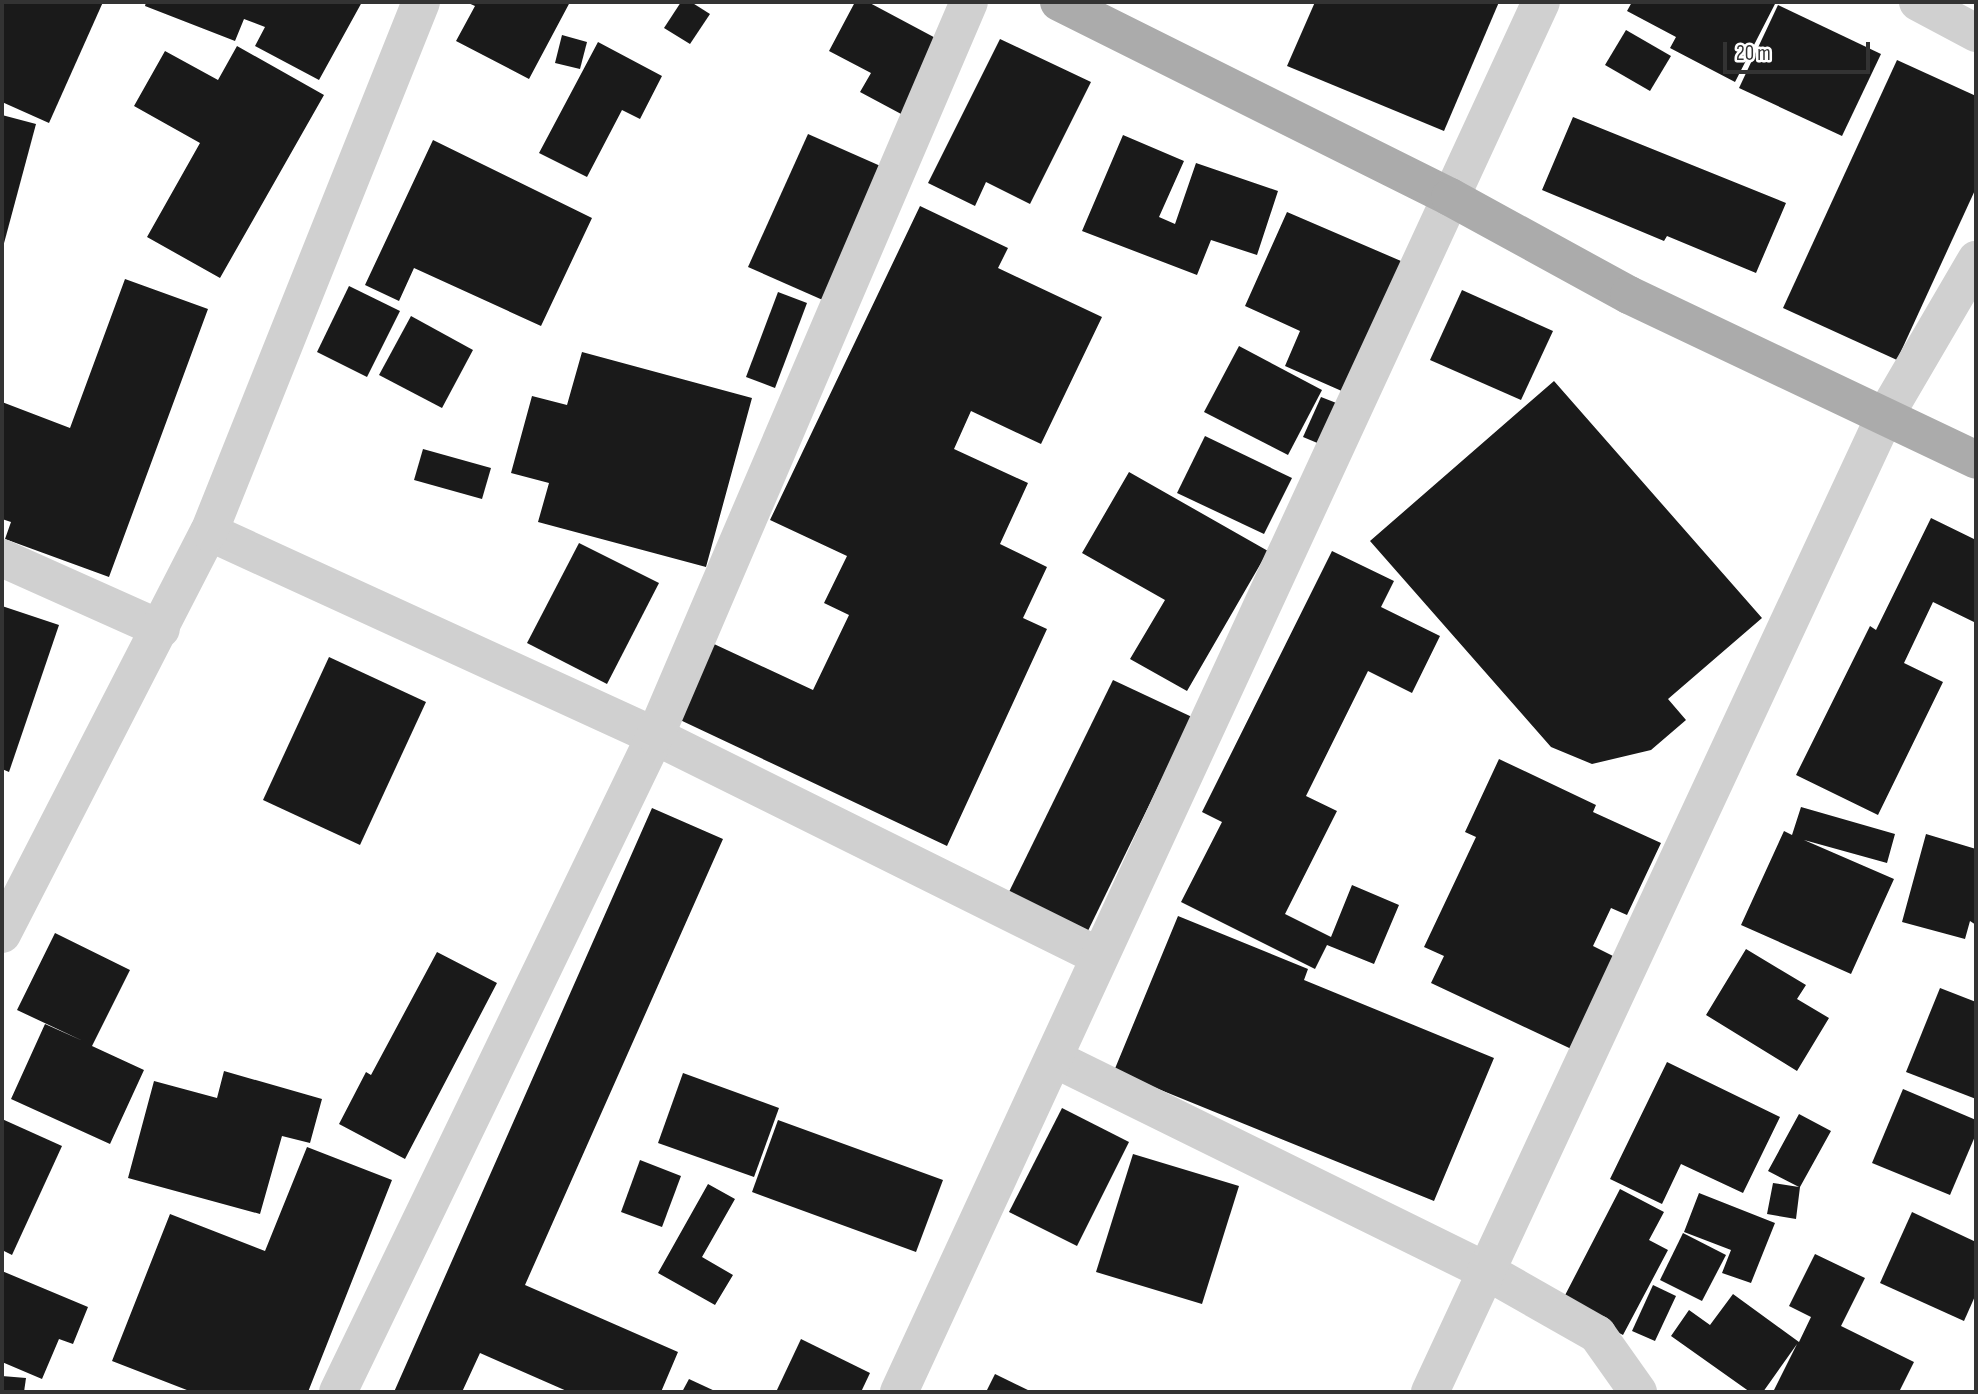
<!DOCTYPE html>
<html>
<head>
<meta charset="utf-8">
<style>
	body { margin:0 }
	#map { position:relative; width:1978px; height:1394px; overflow:hidden; background:#fff; font-family:"Sofia Sans Condensed",sans-serif }
	div>[style] { position:absolute }
	[style*='--x'] { left:calc(var(--x)*1px); top:calc(var(--y)*1px); width:calc(var(--w)*1px); rotate:calc(var(--a)*1deg) }
	.building>* { inset:0; background:#1a1a1a }
	.minor>* { height:38px; margin:-19px; padding:0 19px; transform-origin:19px; border-radius:19px; background:#d0d0d0 }
	.tertiary>* { height:38px; margin:-19px; padding:0 19px; transform-origin:19px; border-radius:19px; background:#d0d0d0 }
	.primary>* { height:38px; margin:-19px; padding:0 19px; transform-origin:19px; border-radius:19px; background:#ababab }
	span { translate:-50% -50%; white-space:nowrap; text-align:center; line-height:1.15; -webkit-text-stroke:7px #fff; paint-order:stroke }
	.frame { position:absolute; inset:0; border:4px solid #333; pointer-events:none }
	.scale { position:absolute; left:1723px; top:42px; width:147px; height:32px; box-sizing:border-box; border:4px solid #333; border-top:0; padding-left:9px; font-size:21px; line-height:24px; white-space:nowrap; color:#333; -webkit-text-stroke:5px #fff; paint-order:stroke }
</style>
</head>
<body>
<div id="map">
	<div class="building">
		<div style="clip-path:polygon(2px 2px,103px 2px,49px 123px,2px 102px)"></div>
		<div style="clip-path:polygon(146px 2px,362px 2px,319px 80px,255px 46px,265px 27px,244px 19px,235px 41px,145px 6px)"></div>
		<div style="clip-path:polygon(466px 2px,570px 2px,529px 79px,456px 41px,475px 6px)"></div>
		<div style="clip-path:polygon(681px 2px,691px 2px,710px 14px,690px 44px,664px 28px)"></div>
		<div style="clip-path:polygon(855px 2px,868px 2px,943px 42px,903px 115px,860px 92px,871px 73px,829px 51px)"></div>
		<div style="clip-path:polygon(1315px 2px,1499px 2px,1444px 131px,1287px 66px)"></div>
		<div style="clip-path:polygon(1632px 2px,1776px 2px,1735px 82px,1670px 48px,1676px 37px,1627px 11px)"></div>
		<div style="clip-path:polygon(1778px 5px,1881px 54px,1842px 136px,1739px 88px)"></div>
		<div style="clip-path:polygon(1626px 30px,1671px 56px,1650px 91px,1605px 65px)"></div>
		<div style="clip-path:polygon(562px 35px,587px 42px,580px 69px,555px 63px)"></div>
		<div style="clip-path:polygon(1000px 39px,1091px 82px,1030px 204px,986px 182px,975px 206px,928px 183px)"></div>
		<div style="clip-path:polygon(598px 42px,662px 76px,640px 119px,622px 110px,587px 177px,539px 153px)"></div>
		<div style="clip-path:polygon(237px 46px,324px 95px,220px 278px,147px 237px,200px 143px,134px 106px,165px 51px,218px 80px)"></div>
		<div style="clip-path:polygon(1897px 60px,1976px 96px,1976px 188px,1897px 360px,1783px 308px)"></div>
		<div style="clip-path:polygon(2px 115px,36px 124px,3px 247px,2px 247px)"></div>
		<div style="clip-path:polygon(1573px 117px,1786px 203px,1756px 273px,1667px 236px,1664px 241px,1542px 190px)"></div>
		<div style="clip-path:polygon(808px 134px,885px 168px,825px 301px,748px 267px)"></div>
		<div style="clip-path:polygon(1123px 135px,1184px 161px,1159px 217px,1175px 224px,1196px 163px,1278px 191px,1257px 255px,1211px 240px,1197px 275px,1082px 231px)"></div>
		<div style="clip-path:polygon(433px 140px,592px 218px,541px 326px,414px 268px,399px 301px,365px 285px)"></div>
		<div style="clip-path:polygon(920px 206px,1008px 248px,998px 268px,1102px 317px,1041px 444px,971px 411px,954px 449px,1028px 483px,1000px 544px,1047px 567px,1023px 618px,1047px 629px,947px 846px,678px 719px,714px 644px,813px 690px,849px 615px,824px 603px,847px 556px,770px 520px)"></div>
		<div style="clip-path:polygon(1287px 212px,1401px 261px,1353px 396px,1285px 366px,1300px 331px,1245px 306px)"></div>
		<div style="clip-path:polygon(125px 279px,208px 309px,109px 577px,5px 539px,11px 522px,2px 519px,2px 402px,70px 428px)"></div>
		<div style="clip-path:polygon(349px 286px,400px 311px,367px 377px,317px 352px)"></div>
		<div style="clip-path:polygon(1462px 290px,1553px 331px,1521px 400px,1430px 360px)"></div>
		<div style="clip-path:polygon(778px 292px,807px 303px,775px 388px,746px 377px)"></div>
		<div style="clip-path:polygon(411px 316px,473px 350px,442px 408px,379px 375px)"></div>
		<div style="clip-path:polygon(1239px 346px,1322px 390px,1288px 455px,1204px 412px)"></div>
		<div style="clip-path:polygon(582px 352px,752px 398px,706px 567px,538px 522px,549px 483px,511px 473px,532px 396px,567px 405px)"></div>
		<div style="clip-path:polygon(1554px 381px,1762px 618px,1668px 699px,1686px 720px,1651px 750px,1592px 764px,1551px 747px,1370px 541px)"></div>
		<div style="clip-path:polygon(1321px 397px,1344px 406px,1327px 447px,1303px 437px)"></div>
		<div style="clip-path:polygon(1205px 436px,1292px 478px,1264px 534px,1177px 493px)"></div>
		<div style="clip-path:polygon(423px 449px,491px 468px,482px 499px,414px 480px)"></div>
		<div style="clip-path:polygon(1129px 472px,1268px 551px,1187px 691px,1130px 659px,1165px 600px,1082px 553px)"></div>
		<div style="clip-path:polygon(1931px 518px,1976px 540px,1976px 623px,1933px 602px,1904px 663px,1943px 682px,1878px 815px,1796px 775px,1870px 626px,1876px 630px)"></div>
		<div style="clip-path:polygon(579px 543px,659px 583px,607px 684px,527px 643px)"></div>
		<div style="clip-path:polygon(1332px 551px,1394px 581px,1381px 607px,1440px 636px,1412px 693px,1368px 671px,1306px 796px,1337px 811px,1285px 914px,1331px 937px,1352px 885px,1399px 905px,1374px 964px,1327px 945px,1315px 969px,1181px 902px,1222px 822px,1202px 812px)"></div>
		<div style="clip-path:polygon(2px 606px,59px 625px,9px 772px,2px 769px)"></div>
		<div style="clip-path:polygon(329px 657px,426px 702px,360px 845px,263px 800px)"></div>
		<div style="clip-path:polygon(1113px 680px,1192px 717px,1085px 937px,1006px 898px)"></div>
		<div style="clip-path:polygon(1499px 759px,1596px 805px,1593px 812px,1661px 843px,1627px 915px,1611px 908px,1593px 946px,1625px 962px,1582px 1054px,1431px 983px,1444px 956px,1424px 947px,1476px 837px,1465px 832px)"></div>
		<div style="clip-path:polygon(1801px 807px,1895px 834px,1887px 863px,1804px 840px,1894px 879px,1851px 974px,1741px 925px,1784px 831px,1792px 835px)"></div>
		<div style="clip-path:polygon(652px 808px,723px 839px,525px 1285px,678px 1352px,661px 1392px,569px 1392px,480px 1353px,462px 1392px,394px 1392px)"></div>
		<div style="clip-path:polygon(1926px 834px,1976px 849px,1976px 925px,1970px 921px,1965px 939px,1902px 922px)"></div>
		<div style="clip-path:polygon(1178px 916px,1308px 969px,1304px 980px,1494px 1058px,1434px 1201px,1114px 1071px)"></div>
		<div style="clip-path:polygon(55px 933px,130px 970px,92px 1046px,144px 1070px,110px 1144px,11px 1099px,45px 1024px,83px 1041px,17px 1010px)"></div>
		<div style="clip-path:polygon(1746px 949px,1806px 985px,1797px 999px,1829px 1018px,1797px 1071px,1706px 1015px)"></div>
		<div style="clip-path:polygon(437px 952px,497px 983px,405px 1159px,339px 1124px,366px 1072px,371px 1075px)"></div>
		<div style="clip-path:polygon(1940px 988px,1976px 1002px,1976px 1099px,1906px 1072px)"></div>
		<div style="clip-path:polygon(1667px 1062px,1780px 1117px,1743px 1193px,1681px 1164px,1662px 1204px,1610px 1179px)"></div>
		<div style="clip-path:polygon(224px 1071px,322px 1099px,310px 1143px,282px 1136px,260px 1214px,128px 1178px,154px 1081px,217px 1098px)"></div>
		<div style="clip-path:polygon(683px 1073px,779px 1108px,754px 1177px,658px 1143px)"></div>
		<div style="clip-path:polygon(1903px 1089px,1976px 1120px,1976px 1134px,1950px 1195px,1872px 1163px)"></div>
		<div style="clip-path:polygon(1062px 1108px,1129px 1142px,1077px 1246px,1009px 1212px)"></div>
		<div style="clip-path:polygon(1799px 1114px,1831px 1131px,1800px 1187px,1796px 1219px,1767px 1214px,1773px 1183px,1799px 1187px,1768px 1171px)"></div>
		<div style="clip-path:polygon(2px 1119px,62px 1146px,12px 1255px,2px 1250px)"></div>
		<div style="clip-path:polygon(778px 1120px,943px 1180px,916px 1252px,752px 1192px)"></div>
		<div style="clip-path:polygon(307px 1147px,392px 1180px,308px 1392px,192px 1392px,112px 1361px,170px 1214px,265px 1251px)"></div>
		<div style="clip-path:polygon(1133px 1154px,1239px 1186px,1202px 1304px,1096px 1272px)"></div>
		<div style="clip-path:polygon(640px 1160px,681px 1176px,662px 1227px,621px 1212px)"></div>
		<div style="clip-path:polygon(708px 1184px,735px 1199px,702px 1257px,733px 1275px,715px 1305px,658px 1273px)"></div>
		<div style="clip-path:polygon(1620px 1189px,1664px 1212px,1649px 1240px,1668px 1250px,1623px 1335px,1561px 1303px)"></div>
		<div style="clip-path:polygon(1699px 1193px,1775px 1223px,1751px 1283px,1722px 1273px,1731px 1250px,1684px 1232px)"></div>
		<div style="clip-path:polygon(1912px 1212px,1976px 1242px,1976px 1294px,1964px 1321px,1880px 1283px)"></div>
		<div style="clip-path:polygon(1683px 1233px,1726px 1255px,1702px 1301px,1660px 1280px)"></div>
		<div style="clip-path:polygon(1815px 1254px,1865px 1278px,1841px 1326px,1914px 1362px,1899px 1392px,1773px 1392px,1797px 1344px,1763px 1392px,1750px 1392px,1671px 1336px,1689px 1310px,1710px 1325px,1733px 1294px,1799px 1342px,1811px 1317px,1789px 1306px)"></div>
		<div style="clip-path:polygon(2px 1271px,88px 1307px,73px 1344px,59px 1339px,42px 1379px,2px 1362px)"></div>
		<div style="clip-path:polygon(1653px 1285px,1676px 1296px,1655px 1341px,1632px 1331px)"></div>
		<div style="clip-path:polygon(801px 1339px,870px 1373px,861px 1392px,776px 1392px)"></div>
		<div style="clip-path:polygon(995px 1374px,1032px 1392px,986px 1392px)"></div>
		<div style="clip-path:polygon(2px 1376px,26px 1378px,24px 1392px,2px 1392px)"></div>
		<div style="clip-path:polygon(689px 1379px,717px 1392px,682px 1392px)"></div>
	</div>
	<div class="minor">
		<div style="--x:1918;--y:2;--w:66;--a:28.1"></div>
		<div style="--x:209;--y:532;--w:490;--a:24.6"></div>
		<div style="--x:655;--y:736;--w:495;--a:26.4"></div>
		<div style="--x:2;--y:558;--w:174;--a:24.1"></div>
		<div style="--x:1055;--y:1059;--w:480;--a:26.2"></div>
		<div style="--x:1486;--y:1271;--w:128;--a:29.6"></div>
		<div style="--x:1597;--y:1334;--w:71;--a:54.7"></div>
		<div style="--x:338;--y:1392;--w:729;--a:-64.21"></div>
		<div style="--x:655;--y:736;--w:798;--a:-66.84"></div>
		<div style="--x:899;--y:1392;--w:1531;--a:-65.21"></div>
		<div style="--x:1430;--y:1392;--w:1077;--a:-65.01"></div>
		<div style="--x:1885;--y:416;--w:181;--a:-59.7"></div>
	</div>
	<div class="tertiary">
		<div style="--x:2;--y:934;--w:452;--a:-62.8"></div>
		<div style="--x:209;--y:532;--w:571;--a:-68.2"></div>
	</div>
	<div class="primary">
		<div style="--x:1059;--y:2;--w:437;--a:26.5"></div>
		<div style="--x:1450;--y:197;--w:204;--a:28.7"></div>
		<div style="--x:1629;--y:295;--w:384;--a:25.4"></div>
	</div>
	<div class="frame"></div>
	<div class="scale">20 m</div>
</div>
</body>
</html>
